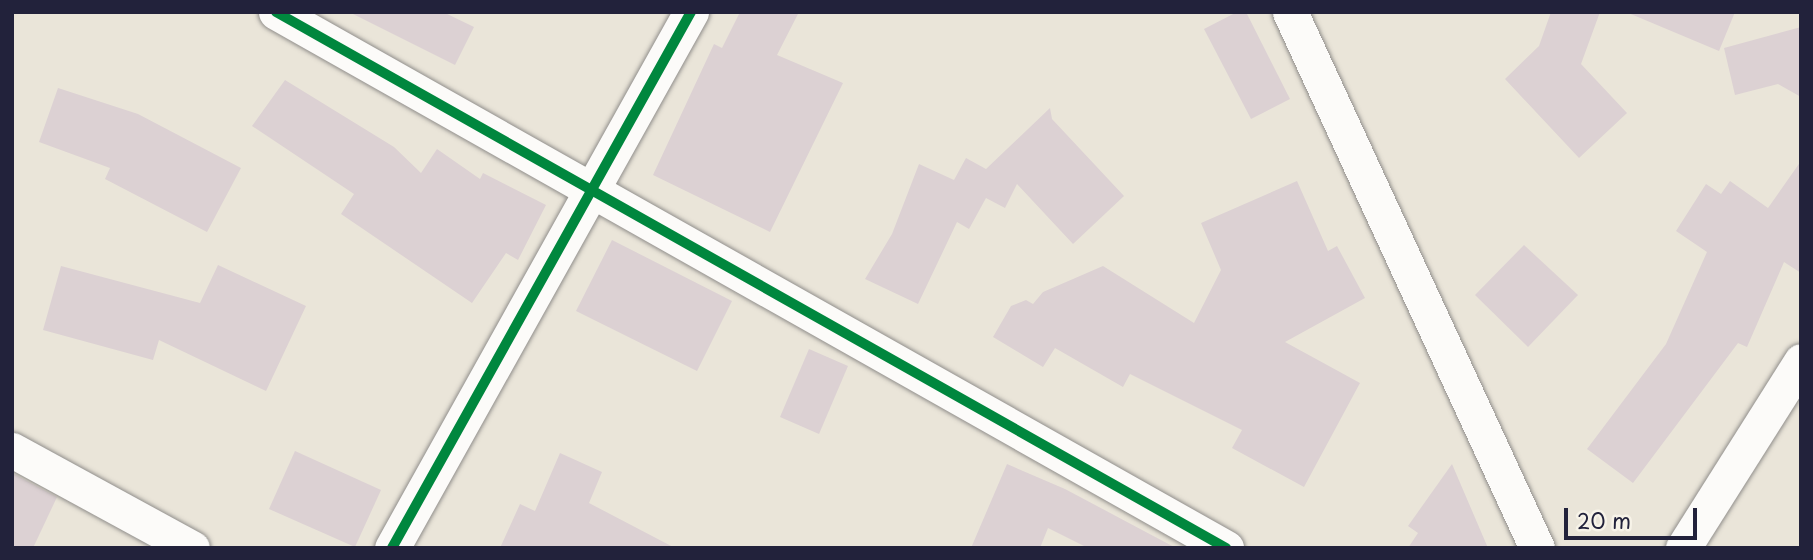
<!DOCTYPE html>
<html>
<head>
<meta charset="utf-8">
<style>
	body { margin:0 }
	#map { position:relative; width:1813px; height:560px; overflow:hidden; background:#eae5d9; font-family:"Playpen Sans",sans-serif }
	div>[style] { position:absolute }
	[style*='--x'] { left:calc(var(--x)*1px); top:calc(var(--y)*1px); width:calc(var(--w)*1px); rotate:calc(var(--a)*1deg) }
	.building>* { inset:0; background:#dcd1d3 }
	.roads { filter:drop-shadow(0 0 2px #908e8b) drop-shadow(0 0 2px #908e8b) }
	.street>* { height:35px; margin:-17.5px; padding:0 17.5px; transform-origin:17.5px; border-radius:17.5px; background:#fcfbf9 }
	.cycleway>* { height:10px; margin:-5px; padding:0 5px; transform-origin:5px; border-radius:5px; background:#00873e }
	span { translate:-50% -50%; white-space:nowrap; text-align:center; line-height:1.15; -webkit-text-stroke:6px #f7f3e8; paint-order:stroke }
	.frame { position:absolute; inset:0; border:14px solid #22223b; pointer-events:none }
	.scale { position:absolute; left:1564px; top:508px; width:133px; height:32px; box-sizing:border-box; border:4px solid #22223b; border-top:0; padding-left:9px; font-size:21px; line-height:24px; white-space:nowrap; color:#22223b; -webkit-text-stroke:5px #f7f3e8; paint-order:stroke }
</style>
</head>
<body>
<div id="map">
	<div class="building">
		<div style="clip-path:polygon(349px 12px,443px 12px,474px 27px,455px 65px)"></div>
		<div style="clip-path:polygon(740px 12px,799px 12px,777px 55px,843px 83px,770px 232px,653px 175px,714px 44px,722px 48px)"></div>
		<div style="clip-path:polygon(1237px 12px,1246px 12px,1290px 99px,1251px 119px,1204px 29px)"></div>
		<div style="clip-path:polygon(1551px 12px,1600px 12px,1581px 64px,1627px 113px,1579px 158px,1505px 79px,1539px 46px)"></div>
		<div style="clip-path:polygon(1626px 12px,1735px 12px,1719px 51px)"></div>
		<div style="clip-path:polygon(1801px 27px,1801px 97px,1778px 84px,1735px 95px,1724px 48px)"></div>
		<div style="clip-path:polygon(285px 80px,394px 147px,421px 173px,437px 149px,480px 179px,483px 173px,546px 205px,518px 260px,506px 253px,472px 303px,341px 214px,354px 194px,252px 126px)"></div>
		<div style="clip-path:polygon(58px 88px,138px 114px,241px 168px,207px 232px,105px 179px,110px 168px,39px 142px)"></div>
		<div style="clip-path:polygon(1050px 108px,1052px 119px,1124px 196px,1073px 244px,1017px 184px,1005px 208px,986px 198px,969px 229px,957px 222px,918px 304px,865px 279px,892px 234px,919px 164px,954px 180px,966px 158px,986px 169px)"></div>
		<div style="clip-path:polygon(1801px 161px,1801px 273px,1784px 262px,1747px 347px,1738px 343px,1633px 483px,1587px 449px,1666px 344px,1707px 252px,1676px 231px,1706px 184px,1721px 194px,1730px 181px,1768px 208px)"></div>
		<div style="clip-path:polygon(1297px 181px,1328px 251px,1337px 246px,1365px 298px,1285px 342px,1360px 383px,1304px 487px,1232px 448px,1242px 430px,1130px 374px,1123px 387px,1055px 348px,1043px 367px,993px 337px,1011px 306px,1026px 300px,1033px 304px,1043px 292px,1103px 266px,1194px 323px,1221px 270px,1201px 223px)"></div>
		<div style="clip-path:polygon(612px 240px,732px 301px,697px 371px,576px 311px)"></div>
		<div style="clip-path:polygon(1524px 245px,1578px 295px,1528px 347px,1475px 295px)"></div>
		<div style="clip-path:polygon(218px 265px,306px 306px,266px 391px,159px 340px,153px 360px,43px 330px,61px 266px,200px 303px)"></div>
		<div style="clip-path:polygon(809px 349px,848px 366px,819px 434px,780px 417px)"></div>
		<div style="clip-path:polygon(295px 451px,381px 490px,355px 547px,269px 509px)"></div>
		<div style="clip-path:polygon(560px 453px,602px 472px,589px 503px,675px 548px,500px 548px,520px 504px,535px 511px)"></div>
		<div style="clip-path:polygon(1007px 464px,1065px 489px,1176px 548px,1088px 548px,1048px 528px,1040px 548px,971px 548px)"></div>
		<div style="clip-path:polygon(1452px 464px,1488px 548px,1408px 548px,1418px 533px,1408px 526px)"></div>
		<div style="clip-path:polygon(12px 473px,57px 497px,33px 548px,12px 548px)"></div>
	</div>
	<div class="roads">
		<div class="street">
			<div style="--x:276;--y:12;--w:1091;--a:29.43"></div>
			<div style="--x:1290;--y:12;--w:590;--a:65.26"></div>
			<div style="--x:12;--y:450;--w:205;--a:28.6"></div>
			<div style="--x:392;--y:548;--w:614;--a:-60.85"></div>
			<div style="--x:1683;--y:548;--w:221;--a:-57.7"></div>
		</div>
	</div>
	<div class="cycleway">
		<div style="--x:276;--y:12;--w:1091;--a:29.43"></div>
		<div style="--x:392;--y:548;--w:614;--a:-60.85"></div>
	</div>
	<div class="frame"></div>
	<div class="scale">20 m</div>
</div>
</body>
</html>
